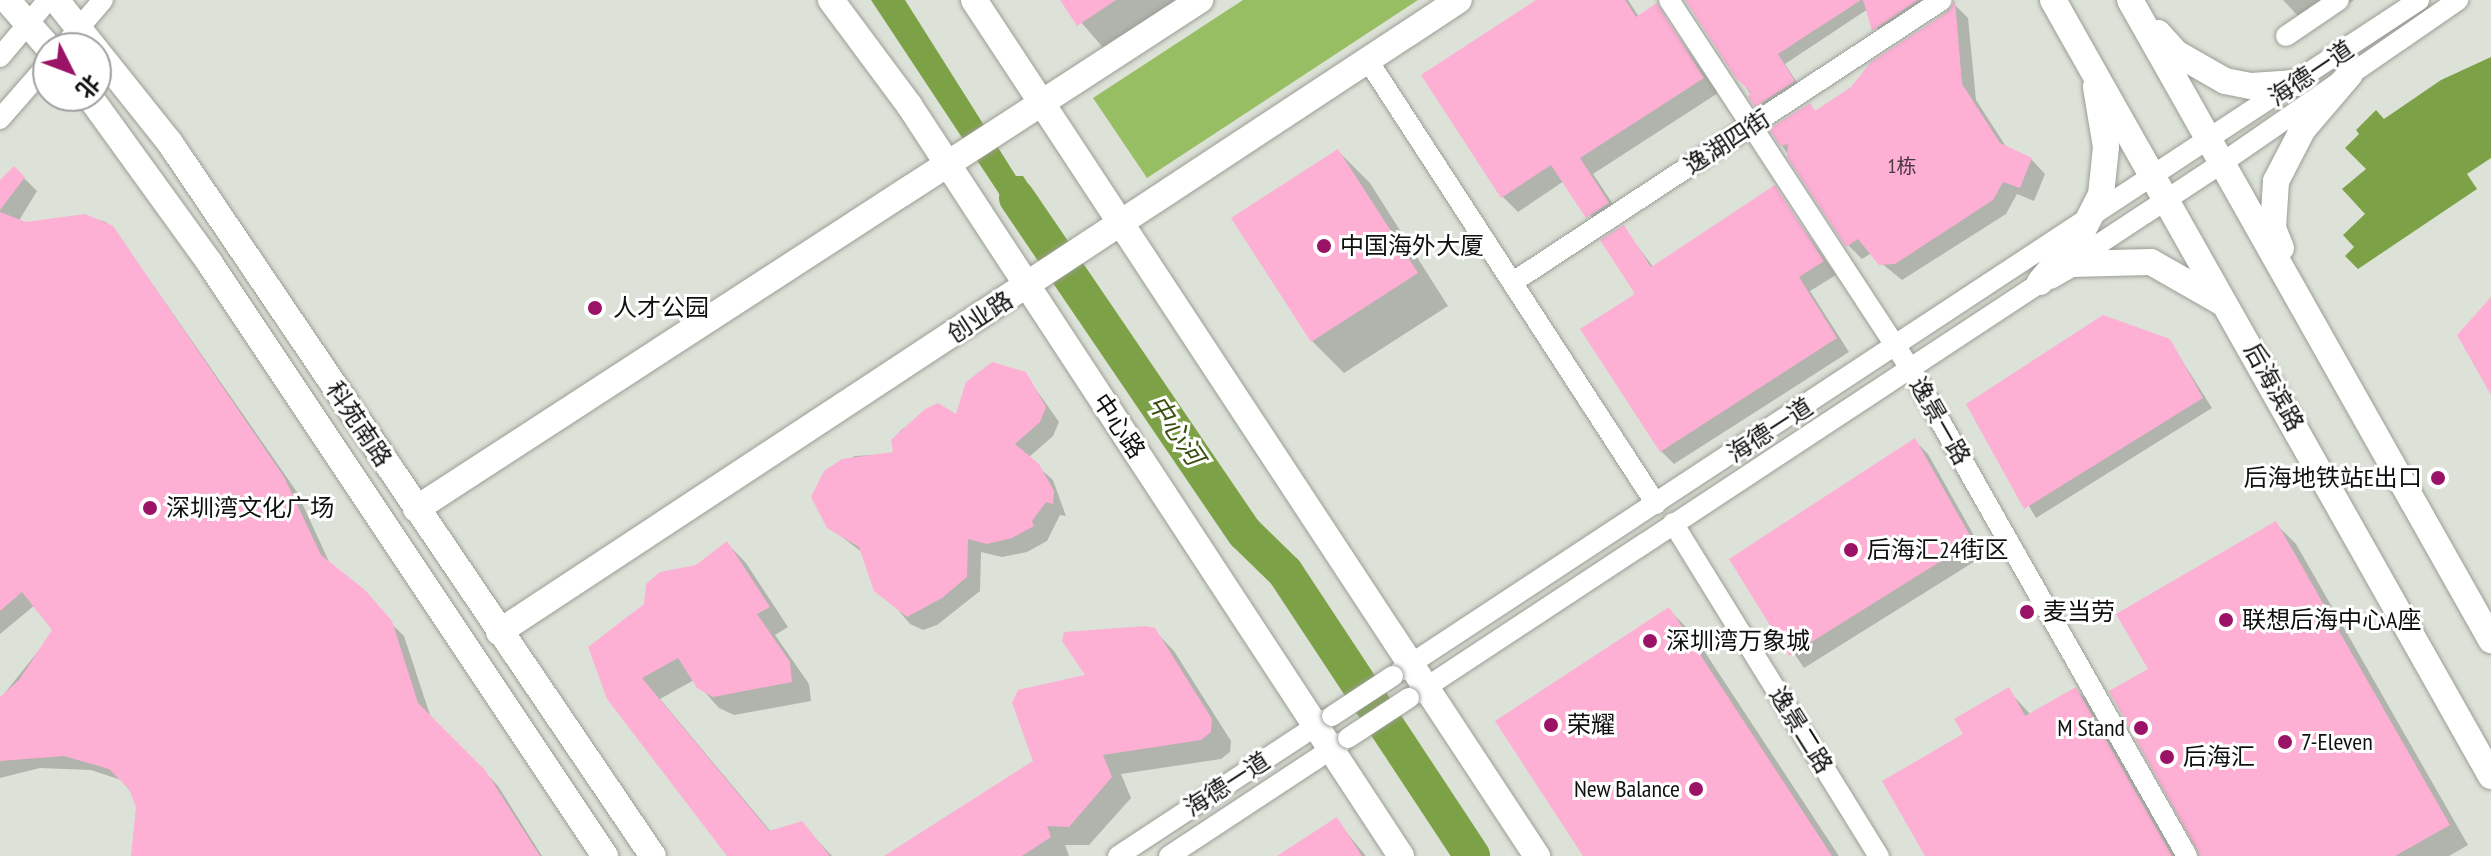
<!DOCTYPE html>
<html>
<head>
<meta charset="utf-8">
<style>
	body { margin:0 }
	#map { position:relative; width:2491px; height:856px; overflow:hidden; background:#dde2d8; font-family:"PT Sans Narrow","Noto Sans SC",sans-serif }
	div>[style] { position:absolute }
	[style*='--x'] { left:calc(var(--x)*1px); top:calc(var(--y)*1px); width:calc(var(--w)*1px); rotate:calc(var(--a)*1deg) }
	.forest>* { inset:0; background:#98be63 }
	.water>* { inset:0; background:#7da147 }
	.shadow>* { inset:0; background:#0003 }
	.river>* { height:36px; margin:-18px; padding:0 18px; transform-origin:18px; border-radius:18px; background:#7da147 }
	.building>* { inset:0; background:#fdafd4 }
	.roads { filter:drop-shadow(0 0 2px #9a9e95) drop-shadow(0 0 2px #9a9e95) }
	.minor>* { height:20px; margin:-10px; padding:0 10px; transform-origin:10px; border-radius:10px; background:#fff }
	.major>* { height:26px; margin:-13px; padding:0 13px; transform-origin:13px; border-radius:13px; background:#fff }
	.bridges { filter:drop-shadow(0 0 2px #9a9e95) drop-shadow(0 0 2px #9a9e95) }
	.minor-bridge>* { height:20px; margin:-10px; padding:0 10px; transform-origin:10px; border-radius:10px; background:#fff }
	.dots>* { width:22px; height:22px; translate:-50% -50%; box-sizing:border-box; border:4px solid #fff; border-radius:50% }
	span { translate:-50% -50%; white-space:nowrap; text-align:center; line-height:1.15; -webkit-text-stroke:6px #fff; paint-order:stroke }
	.number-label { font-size:20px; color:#4a3840 }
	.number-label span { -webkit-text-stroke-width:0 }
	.street-label { font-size:24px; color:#0f110e }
	.poi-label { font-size:24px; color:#0f110e }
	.left { translate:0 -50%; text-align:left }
	.right { translate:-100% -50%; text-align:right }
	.water-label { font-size:26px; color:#39500f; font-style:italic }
	.north { position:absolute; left:32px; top:32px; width:80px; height:80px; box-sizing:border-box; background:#fff; border:2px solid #9fa09f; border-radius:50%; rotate:132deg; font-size:22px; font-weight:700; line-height:32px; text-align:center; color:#0f110e }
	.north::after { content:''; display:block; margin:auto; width:28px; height:36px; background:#9a1366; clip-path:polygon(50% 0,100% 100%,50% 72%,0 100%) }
</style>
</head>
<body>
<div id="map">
	<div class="forest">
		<div style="clip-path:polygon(1243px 0,1418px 0,1147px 178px,1093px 98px)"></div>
	</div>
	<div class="water">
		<div style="clip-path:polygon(871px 0,905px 0,1016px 176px,1023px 176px,1058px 229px,1033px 245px)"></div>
		<div style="clip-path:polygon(2491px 57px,2491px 158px,2467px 174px,2477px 189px,2358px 269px,2345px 256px,2354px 247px,2343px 235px,2365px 214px,2342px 189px,2366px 169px,2345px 148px,2359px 134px,2356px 130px,2376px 110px,2384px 119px,2441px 80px)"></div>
	</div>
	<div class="shadow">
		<div style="clip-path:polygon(1062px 0,1199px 0,1111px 57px)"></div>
		<div style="clip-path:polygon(1539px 0,1628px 0,1639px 17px,1656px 5px,1718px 93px,1593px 174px,1623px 219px,1603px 232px,1564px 181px,1518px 212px,1502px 196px)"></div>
		<div style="clip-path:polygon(1686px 0,1939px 0,1882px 38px,1868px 9px,1785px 64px,1802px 90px,1765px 115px)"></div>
		<div style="clip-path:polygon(2283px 0,2354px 0,2320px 23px,2298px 16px)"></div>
		<div style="clip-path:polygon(1955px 5px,1968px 18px,1976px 100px,2007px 148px,2031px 159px,2045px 174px,2034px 201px,2017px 194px,2006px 214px,1902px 280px,1870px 254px,1862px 259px,1848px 245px,1781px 144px,1809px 105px,1816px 112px,1853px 88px)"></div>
		<div style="clip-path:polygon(1338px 151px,1370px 183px,1448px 306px,1344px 373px,1312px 341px)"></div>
		<div style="clip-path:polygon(14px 168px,37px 191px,17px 224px,85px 216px,106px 222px,119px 236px,297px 492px,331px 566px,404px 636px,431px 718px,498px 786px,542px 856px,133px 856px,140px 821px,135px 797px,121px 780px,91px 770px,40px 768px,0 778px,0 699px,55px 630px,35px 605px,0 634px,0 183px)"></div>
		<div style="clip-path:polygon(1775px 188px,1836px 275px,1810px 291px,1849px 352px,1674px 464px,1661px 451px,1623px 227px,1654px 268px)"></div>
		<div style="clip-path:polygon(2169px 340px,2212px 408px,2036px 518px,1969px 405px)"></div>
		<div style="clip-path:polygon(1025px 374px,1059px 422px,1053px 436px,1028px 458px,1053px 480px,1066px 516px,1060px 515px,1047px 541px,1027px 552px,1002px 557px,981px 552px,980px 591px,937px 625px,923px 630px,910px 624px,869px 575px,863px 553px,829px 527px,826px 472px,855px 456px,895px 454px,893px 440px,901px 430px,938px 406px,958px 417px)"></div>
		<div style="clip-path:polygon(1914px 440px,1928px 454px,1985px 555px,1804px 668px,1731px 560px)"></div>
		<div style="clip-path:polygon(2276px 524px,2296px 544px,2468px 845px,2449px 856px,2199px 856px,2150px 670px)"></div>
		<div style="clip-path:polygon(727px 543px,746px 563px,788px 627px,775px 635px,809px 684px,811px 701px,734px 715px,719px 708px,694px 680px,660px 699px,771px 832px,801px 823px,832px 856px,730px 856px,609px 698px,697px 566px)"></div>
		<div style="clip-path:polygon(1668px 609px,1693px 634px,1839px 856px,1586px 856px)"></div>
		<div style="clip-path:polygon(1154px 630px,1174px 651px,1231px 741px,1230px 752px,1221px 759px,1121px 774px,1131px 798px,1089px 845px,1065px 845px,1069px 856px,888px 856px,1035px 761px,1088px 676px)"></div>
		<div style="clip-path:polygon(2076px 689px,2096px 709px,2179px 856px,1928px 856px,1966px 734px,2008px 690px,2031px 715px)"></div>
		<div style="clip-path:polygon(1336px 820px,1366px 856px,1281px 856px)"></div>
	</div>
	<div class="river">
		<div style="--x:1017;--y:198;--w:405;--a:55.8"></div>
		<div style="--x:1245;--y:533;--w:56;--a:44.3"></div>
		<div style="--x:1285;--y:572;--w:340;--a:56.6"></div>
	</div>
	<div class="building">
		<div style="clip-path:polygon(1060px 0,1116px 0,1077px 26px)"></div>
		<div style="clip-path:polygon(1536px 0,1625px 0,1636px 17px,1657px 3px,1704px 78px,1580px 158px,1609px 203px,1586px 218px,1551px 165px,1501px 198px,1421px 75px)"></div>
		<div style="clip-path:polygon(1685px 0,1861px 0,1778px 54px,1795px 81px,1755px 107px,1748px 97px,1751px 92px,1735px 77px)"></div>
		<div style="clip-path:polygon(1863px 0,1918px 0,1872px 31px)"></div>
		<div style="clip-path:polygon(1955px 1px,1962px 84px,2000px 143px,2032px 158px,2020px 188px,2003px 182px,1993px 200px,1895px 264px,1879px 265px,1858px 239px,1846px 247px,1787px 157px,1788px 144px,1780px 146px,1769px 129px,1810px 103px,1815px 111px,1851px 87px,1871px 62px,1949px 11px)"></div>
		<div style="clip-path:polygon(1338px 149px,1418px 273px,1311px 342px,1231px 218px)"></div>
		<div style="clip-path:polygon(14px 166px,25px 177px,0 210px,0 180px)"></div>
		<div style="clip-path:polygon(1775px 185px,1824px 261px,1799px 277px,1837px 338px,1660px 452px,1580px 329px,1635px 294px,1600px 240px,1624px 225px,1651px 267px)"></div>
		<div style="clip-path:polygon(0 212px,26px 222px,85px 214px,113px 226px,284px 477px,321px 555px,365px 590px,392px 621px,418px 703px,485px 770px,540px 856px,131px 856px,136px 807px,129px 789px,109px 769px,64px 756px,0 761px,0 697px,19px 680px,52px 630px,22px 592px,0 611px)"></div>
		<div style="clip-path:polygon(2491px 297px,2491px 395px,2457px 335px)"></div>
		<div style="clip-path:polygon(2103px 315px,2170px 339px,2203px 398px,2024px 509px,1966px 404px)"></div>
		<div style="clip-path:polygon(992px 362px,1026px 372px,1046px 407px,1040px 422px,1015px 444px,1039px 464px,1054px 491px,1053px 504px,1046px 502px,1032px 521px,1034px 526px,1012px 538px,987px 544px,968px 539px,967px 577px,942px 598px,907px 617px,874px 591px,859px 547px,827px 528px,811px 497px,824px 471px,842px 459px,893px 452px,891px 440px,925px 409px,938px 403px,956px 414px,966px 382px)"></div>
		<div style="clip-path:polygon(1915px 438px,1973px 541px,1789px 656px,1729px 559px)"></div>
		<div style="clip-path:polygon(2276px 521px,2450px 825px,2395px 856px,2200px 856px,2109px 691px,2148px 669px,2116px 614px)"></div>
		<div style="clip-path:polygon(727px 541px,770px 607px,757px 614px,790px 662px,792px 682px,713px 697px,697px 688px,678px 658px,642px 678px,769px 831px,802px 821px,830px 856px,727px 856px,607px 699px,588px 647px,644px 604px,646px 584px,660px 572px,696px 565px)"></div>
		<div style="clip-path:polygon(1669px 607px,1832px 856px,1583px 856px,1495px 721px)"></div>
		<div style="clip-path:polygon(1146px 626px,1155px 628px,1212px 719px,1211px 732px,1201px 740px,1103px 755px,1112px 777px,1069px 827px,1047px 826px,1051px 837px,1022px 856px,884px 856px,1033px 761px,1012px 703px,1018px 690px,1085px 675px,1062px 641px,1064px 632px)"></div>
		<div style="clip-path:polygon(2009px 687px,2025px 716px,2076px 687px,2172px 856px,1925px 856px,1882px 781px,1963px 734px,1954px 719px)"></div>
		<div style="clip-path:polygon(1337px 817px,1362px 856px,1277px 856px)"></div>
	</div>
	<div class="roads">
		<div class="minor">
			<div style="--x:1669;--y:0;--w:440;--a:56.8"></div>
			<div style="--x:1910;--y:368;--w:561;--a:60.42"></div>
			<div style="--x:2286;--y:36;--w:64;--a:-34.2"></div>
			<div style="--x:62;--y:48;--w:63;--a:-49.5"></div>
			<div style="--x:0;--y:57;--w:75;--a:-49.9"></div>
			<div style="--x:1369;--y:62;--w:527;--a:57"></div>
			<div style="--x:0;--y:119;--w:73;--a:-48.9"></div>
			<div style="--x:1513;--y:282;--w:513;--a:-33.32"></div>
			<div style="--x:1673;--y:523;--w:392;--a:58.3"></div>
			<div style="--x:1400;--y:671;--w:1220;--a:-33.36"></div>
			<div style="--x:1416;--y:694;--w:965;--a:-33.38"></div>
			<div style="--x:2222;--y:163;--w:287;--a:-34.6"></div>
			<div style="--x:1118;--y:856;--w:251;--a:-33.3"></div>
			<div style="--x:1169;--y:856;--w:207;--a:-33.4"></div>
		</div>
		<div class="major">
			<div style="--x:7;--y:0;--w:64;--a:48.8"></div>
			<div style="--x:56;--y:0;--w:183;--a:51.4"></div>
			<div style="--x:170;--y:143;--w:861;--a:55.89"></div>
			<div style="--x:831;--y:0;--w:131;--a:53.4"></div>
			<div style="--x:909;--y:105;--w:898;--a:56.77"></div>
			<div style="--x:974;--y:0;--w:1025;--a:56.67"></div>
			<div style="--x:2053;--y:0;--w:891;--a:60.56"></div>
			<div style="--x:2130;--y:0;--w:735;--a:60.57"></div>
			<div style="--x:2158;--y:33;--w:27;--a:48"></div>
			<div style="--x:2176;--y:53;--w:56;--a:29.7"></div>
			<div style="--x:2225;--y:81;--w:26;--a:11"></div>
			<div style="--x:2251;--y:86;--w:46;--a:-3.7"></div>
			<div style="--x:89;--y:96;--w:205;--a:54.1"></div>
			<div style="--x:209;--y:262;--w:714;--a:56.31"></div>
			<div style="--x:2281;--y:248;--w:22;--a:-112"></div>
			<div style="--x:2273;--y:228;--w:47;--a:-86.3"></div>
			<div style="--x:2276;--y:181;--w:59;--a:-62.6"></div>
			<div style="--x:2303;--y:129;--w:72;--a:-49.5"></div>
			<div style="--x:2050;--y:276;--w:24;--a:-30"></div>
			<div style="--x:2071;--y:264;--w:80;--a:-1.4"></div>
			<div style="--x:2151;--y:262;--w:81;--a:29.7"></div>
			<div style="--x:2040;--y:282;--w:67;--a:-50.4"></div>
			<div style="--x:2083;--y:230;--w:39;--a:-63"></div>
			<div style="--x:2101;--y:195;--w:48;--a:-84.1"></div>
			<div style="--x:2106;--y:147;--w:61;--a:-99.5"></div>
			<div style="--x:416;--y:509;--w:935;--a:-32.99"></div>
			<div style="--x:499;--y:632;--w:1149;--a:-33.36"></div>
		</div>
	</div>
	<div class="bridges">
		<div class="minor-bridge">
			<div style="--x:1332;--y:716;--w:73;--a:-33.3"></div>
			<div style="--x:1348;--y:738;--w:73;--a:-33.3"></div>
		</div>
	</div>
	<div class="dots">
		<div style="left:1324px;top:246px;background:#9a1366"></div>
		<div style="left:595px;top:308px;background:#9a1366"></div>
		<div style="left:2438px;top:478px;background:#9a1366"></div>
		<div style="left:150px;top:508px;background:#9a1366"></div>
		<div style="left:1851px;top:550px;background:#9a1366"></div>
		<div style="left:2027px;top:612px;background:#9a1366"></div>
		<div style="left:2226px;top:620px;background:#9a1366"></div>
		<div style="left:1650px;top:641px;background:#9a1366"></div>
		<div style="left:1551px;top:725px;background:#9a1366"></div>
		<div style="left:2141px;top:728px;background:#9a1366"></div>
		<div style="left:2285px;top:742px;background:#9a1366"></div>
		<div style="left:2167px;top:757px;background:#9a1366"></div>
		<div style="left:1696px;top:789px;background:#9a1366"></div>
	</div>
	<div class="number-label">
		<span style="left:1902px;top:166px">1栋</span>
	</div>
	<div class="street-label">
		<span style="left:2311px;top:73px;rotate:-34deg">海德一道</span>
		<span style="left:1727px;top:142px;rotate:-33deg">逸湖四街</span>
		<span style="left:980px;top:317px;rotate:-33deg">创业路</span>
		<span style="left:2274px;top:387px;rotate:61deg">后海滨路</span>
		<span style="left:1940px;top:421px;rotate:60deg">逸景一路</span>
		<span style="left:359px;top:424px;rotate:56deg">科苑南路</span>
		<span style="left:1119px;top:426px;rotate:56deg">中心路</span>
		<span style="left:1770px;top:430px;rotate:-33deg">海德一道</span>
		<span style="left:1801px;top:730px;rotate:58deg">逸景二路</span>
		<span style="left:1227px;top:784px;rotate:-33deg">海德一道</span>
	</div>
	<div class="poi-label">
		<span class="left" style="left:1340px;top:246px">中国海外大厦</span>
		<span class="left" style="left:613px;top:308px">人才公园</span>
		<span class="right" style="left:2422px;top:478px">后海地铁站E出口</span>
		<span class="left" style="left:166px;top:508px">深圳湾文化广场</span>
		<span class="left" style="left:1867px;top:550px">后海汇24街区</span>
		<span class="left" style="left:2043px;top:612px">麦当劳</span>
		<span class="left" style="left:2242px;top:620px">联想后海中心A座</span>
		<span class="left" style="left:1666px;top:641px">深圳湾万象城</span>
		<span class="left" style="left:1567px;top:725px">荣耀</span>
		<span class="right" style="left:2125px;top:728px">M Stand</span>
		<span class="left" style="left:2301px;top:742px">7-Eleven</span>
		<span class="left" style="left:2183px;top:757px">后海汇</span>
		<span class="right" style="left:1680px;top:789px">New Balance</span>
	</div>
	<div class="water-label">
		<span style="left:1176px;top:430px;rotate:56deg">中心河</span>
	</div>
	<div class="north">北</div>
</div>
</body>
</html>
